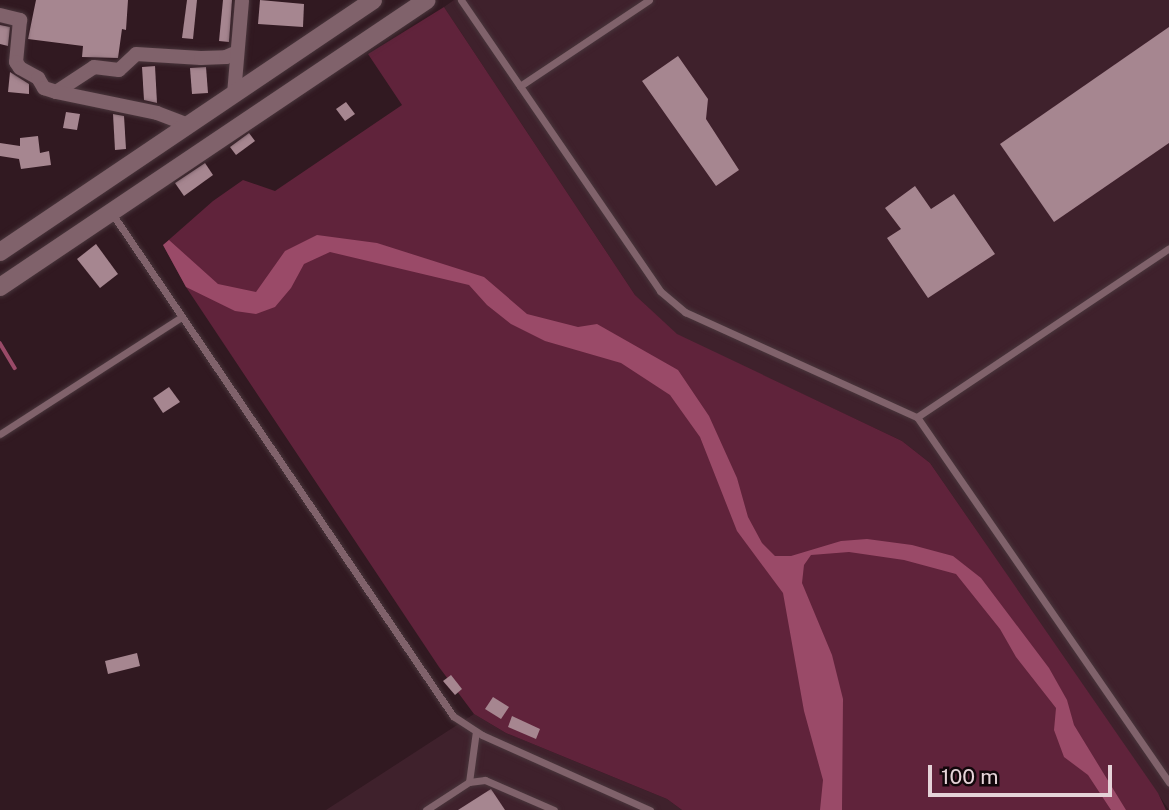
<!DOCTYPE html>
<html>
<head>
<meta charset="utf-8">
<style>
	body { margin:0 }
	#map { position:relative; width:1169px; height:810px; overflow:hidden; background:#311921; font-family:"Public Sans",sans-serif }
	div>[style] { position:absolute }
	[style*='--x'] { left:calc(var(--x)*1px); top:calc(var(--y)*1px); width:calc(var(--w)*1px); rotate:calc(var(--a)*1deg) }
	.built>* { inset:0; background:#3f212c }
	.green>* { inset:0; background:#60233b }
	.water>* { inset:0; background:#9a4a68 }
	.stream>* { height:3.5px; margin:-1.75px; padding:0 1.75px; transform-origin:1.75px; border-radius:1.75px; background:#9a4a68 }
	.building>* { inset:0; background:#a68690 }
	.roads { filter:drop-shadow(0 0 2px #49363c) drop-shadow(0 0 2px #49363c) }
	.service>* { height:7px; margin:-3.5px; padding:0 3.5px; transform-origin:3.5px; border-radius:3.5px; background:#80626b }
	.minor>* { height:14px; margin:-7px; padding:0 7px; transform-origin:7px; border-radius:7px; background:#80626b }
	.tertiary>* { height:18px; margin:-9px; padding:0 9px; transform-origin:9px; border-radius:9px; background:#80626b }
	span { translate:-50% -50%; white-space:nowrap; text-align:center; line-height:1.15; -webkit-text-stroke:7px #12070b; paint-order:stroke }
	.scale { position:absolute; left:928px; top:765px; width:184px; height:32px; box-sizing:border-box; border:4px solid #e5d3d8; border-top:0; padding-left:9px; font-size:21px; line-height:24px; white-space:nowrap; color:#e5d3d8; -webkit-text-stroke:5px #12070b; paint-order:stroke }
</style>
</head>
<body>
<div id="map">
	<div class="built">
		<div style="clip-path:polygon(454px 0,1169px 0,1169px 810px,930px 463px,902px 441px,677px 335px,635px 295px,444px 7px)"></div>
		<div style="clip-path:polygon(474px 714px,506px 733px,667px 799px,682px 810px,326px 810px)"></div>
	</div>
	<div class="green">
		<div style="clip-path:polygon(444px 7px,635px 295px,677px 334px,902px 441px,930px 463px,1158px 793px,1166px 810px,682px 810px,667px 799px,506px 733px,474px 714px,439px 667px,186px 287px,163px 245px,213px 201px,243px 180px,275px 191px,402px 105px,368px 54px)"></div>
	</div>
	<div class="water">
		<div style="clip-path:polygon(317px 235px,377px 243px,484px 277px,527px 314px,578px 327px,597px 324px,678px 370px,709px 416px,737px 478px,748px 517px,762px 543px,775px 556px,791px 556px,841px 541px,867px 539px,912px 545px,953px 556px,981px 578px,1049px 668px,1067px 700px,1074px 725px,1126px 810px,1111px 810px,1088px 775px,1064px 757px,1054px 730px,1056px 708px,1016px 657px,1000px 629px,956px 574px,904px 560px,849px 552px,811px 555px,804px 565px,802px 583px,832px 655px,843px 699px,842px 810px,820px 810px,823px 780px,804px 711px,783px 593px,737px 531px,700px 437px,670px 395px,621px 363px,545px 341px,511px 324px,487px 305px,469px 285px,330px 252px,304px 264px,291px 288px,275px 307px,256px 314px,235px 311px,186px 287px,163px 245px,169px 240px,218px 284px,256px 292px,285px 251px)"></div>
	</div>
	<div class="stream">
		<div style="--x:0;--y:343;--w:29;--a:59"></div>
	</div>
	<div class="building">
		<div style="clip-path:polygon(36px 0,128px 0,126px 30px,122px 29px,118px 58px,82px 57px,83px 46px,28px 39px)"></div>
		<div style="clip-path:polygon(187px 0,197px 0,193px 39px,182px 38px)"></div>
		<div style="clip-path:polygon(223px 0,232px 0,229px 42px,219px 41px)"></div>
		<div style="clip-path:polygon(260px 0,304px 4px,303px 27px,258px 24px)"></div>
		<div style="clip-path:polygon(0 25px,10px 27px,8px 46px,0 44px)"></div>
		<div style="clip-path:polygon(1169px 27px,1169px 143px,1054px 222px,1000px 144px)"></div>
		<div style="clip-path:polygon(678px 56px,708px 99px,706px 119px,739px 170px,716px 186px,642px 81px)"></div>
		<div style="clip-path:polygon(155px 66px,157px 103px,144px 100px,142px 67px)"></div>
		<div style="clip-path:polygon(206px 67px,208px 93px,192px 94px,190px 68px)"></div>
		<div style="clip-path:polygon(10px 72px,29px 84px,29px 94px,8px 92px)"></div>
		<div style="clip-path:polygon(346px 102px,355px 114px,345px 121px,336px 109px)"></div>
		<div style="clip-path:polygon(66px 112px,80px 114px,77px 130px,63px 128px)"></div>
		<div style="clip-path:polygon(113px 114px,124px 116px,126px 149px,115px 150px)"></div>
		<div style="clip-path:polygon(249px 133px,255px 141px,236px 155px,230px 147px)"></div>
		<div style="clip-path:polygon(38px 136px,40px 153px,49px 151px,51px 165px,21px 169px,19px 159px,0 156px,0 143px,20px 146px,20px 138px)"></div>
		<div style="clip-path:polygon(205px 163px,213px 175px,184px 196px,175px 183px)"></div>
		<div style="clip-path:polygon(915px 186px,931px 209px,954px 194px,995px 254px,928px 298px,887px 238px,901px 229px,885px 208px)"></div>
		<div style="clip-path:polygon(96px 244px,118px 274px,100px 288px,77px 259px)"></div>
		<div style="clip-path:polygon(169px 387px,180px 402px,163px 413px,153px 398px)"></div>
		<div style="clip-path:polygon(137px 653px,140px 666px,108px 674px,105px 661px)"></div>
		<div style="clip-path:polygon(451px 675px,462px 689px,455px 695px,443px 681px)"></div>
		<div style="clip-path:polygon(493px 697px,509px 707px,501px 719px,485px 709px)"></div>
		<div style="clip-path:polygon(512px 716px,540px 729px,536px 739px,508px 727px)"></div>
		<div style="clip-path:polygon(491px 789px,505px 810px,458px 810px)"></div>
	</div>
	<div class="roads">
		<div class="service">
			<div style="--x:461;--y:0;--w:353;--a:55.6"></div>
			<div style="--x:660;--y:291;--w:33;--a:40"></div>
			<div style="--x:685;--y:312;--w:255;--a:24.4"></div>
			<div style="--x:917;--y:417;--w:444;--a:55.4"></div>
			<div style="--x:520;--y:86;--w:155;--a:-33.7"></div>
			<div style="--x:111;--y:212;--w:609;--a:55.84"></div>
			<div style="--x:453;--y:716;--w:35;--a:33"></div>
			<div style="--x:482;--y:735;--w:184;--a:24.1"></div>
			<div style="--x:917;--y:417;--w:303;--a:-33.8"></div>
			<div style="--x:0;--y:434;--w:214;--a:-32.8"></div>
			<div style="--x:469;--y:782;--w:51;--a:-82.2"></div>
			<div style="--x:426;--y:810;--w:51;--a:-33.1"></div>
			<div style="--x:469;--y:782;--w:16;--a:-7"></div>
			<div style="--x:485;--y:780;--w:75;--a:23.5"></div>
		</div>
		<div class="minor">
			<div style="--x:0;--y:15;--w:21;--a:14"></div>
			<div style="--x:20;--y:20;--w:42;--a:95.4"></div>
			<div style="--x:16;--y:62;--w:7;--a:56"></div>
			<div style="--x:20;--y:68;--w:21;--a:29"></div>
			<div style="--x:38;--y:78;--w:12;--a:59"></div>
			<div style="--x:44;--y:88;--w:13;--a:18"></div>
			<div style="--x:56;--y:92;--w:45;--a:-33.3"></div>
			<div style="--x:94;--y:67;--w:25;--a:7"></div>
			<div style="--x:119;--y:70;--w:23;--a:-43"></div>
			<div style="--x:136;--y:54;--w:65;--a:3.5"></div>
			<div style="--x:201;--y:58;--w:25;--a:-2"></div>
			<div style="--x:226;--y:57;--w:12;--a:-24"></div>
			<div style="--x:56;--y:92;--w:103;--a:11.7"></div>
			<div style="--x:157;--y:113;--w:33;--a:21"></div>
			<div style="--x:234;--y:94;--w:94;--a:-85.1"></div>
		</div>
		<div class="tertiary">
			<div style="--x:0;--y:252;--w:450;--a:-34"></div>
			<div style="--x:0;--y:287;--w:514;--a:-33.91"></div>
		</div>
	</div>
	<div class="scale">100 m</div>
</div>
</body>
</html>
